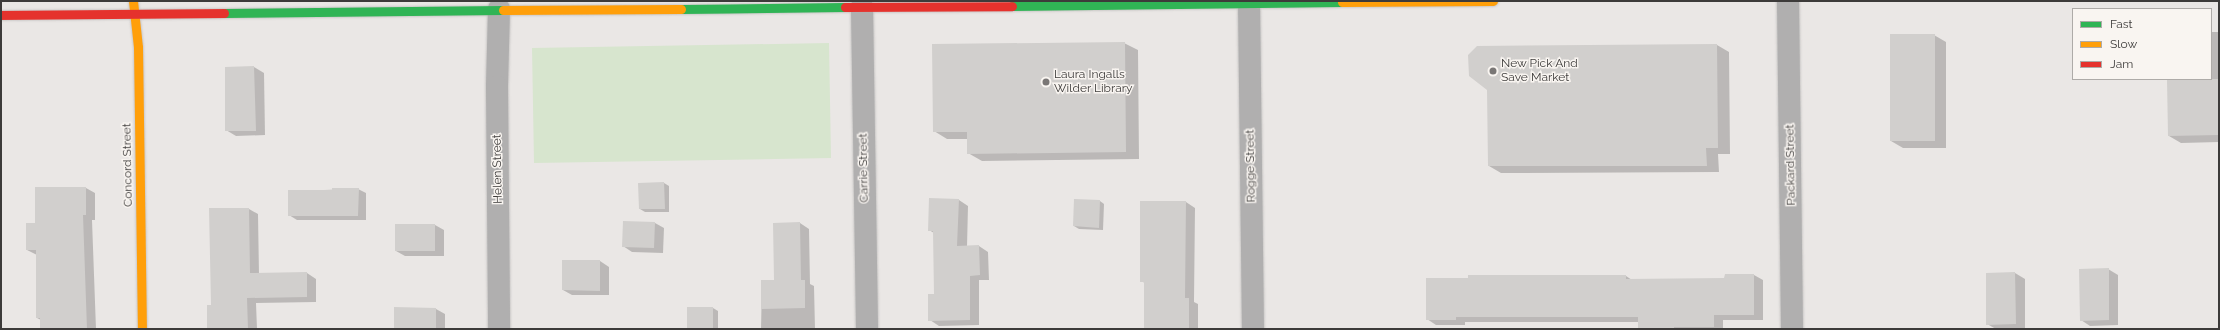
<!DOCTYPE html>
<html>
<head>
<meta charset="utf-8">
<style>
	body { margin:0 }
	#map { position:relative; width:2220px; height:330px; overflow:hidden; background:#eae7e5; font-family:Raleway,sans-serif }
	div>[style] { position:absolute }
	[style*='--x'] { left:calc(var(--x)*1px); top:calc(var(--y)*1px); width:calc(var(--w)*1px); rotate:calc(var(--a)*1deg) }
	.green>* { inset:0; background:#d7e5ce }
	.shadow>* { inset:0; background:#0003 }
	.building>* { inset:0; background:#d1cfcd }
	.roads { filter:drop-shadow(0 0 1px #c7c5c4) drop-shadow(0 0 1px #c7c5c4) }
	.street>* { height:22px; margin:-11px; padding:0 11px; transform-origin:11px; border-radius:11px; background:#b0afaf }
	.fast>* { height:9px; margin:-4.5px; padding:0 4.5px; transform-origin:4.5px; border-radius:4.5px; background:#30b455 }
	.slow>* { height:9px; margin:-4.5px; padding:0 4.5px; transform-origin:4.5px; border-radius:4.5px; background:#ff9f0a }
	.jam>* { height:9px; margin:-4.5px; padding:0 4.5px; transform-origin:4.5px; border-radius:4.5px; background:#e5322d }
	.dots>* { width:11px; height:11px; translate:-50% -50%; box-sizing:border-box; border:2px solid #f9f5f1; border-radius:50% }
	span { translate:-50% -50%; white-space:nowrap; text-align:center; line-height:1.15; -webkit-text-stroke:3px #f9f5f1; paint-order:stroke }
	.poi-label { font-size:12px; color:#3d3b3a }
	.left { translate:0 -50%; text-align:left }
	.street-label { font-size:12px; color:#3d3b3a }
	.frame { position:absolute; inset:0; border:2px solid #3d3b3a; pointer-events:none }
	.legend { position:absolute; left:2072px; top:8px; width:140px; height:72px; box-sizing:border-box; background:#f9f5f1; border:1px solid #aeaba8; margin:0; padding:5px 7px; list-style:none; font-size:12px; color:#3d3b3a }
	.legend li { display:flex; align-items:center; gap:8px; height:20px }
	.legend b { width:20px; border:1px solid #aeaba8 }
</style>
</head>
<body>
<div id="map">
	<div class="green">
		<div style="clip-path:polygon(829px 43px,831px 158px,534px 163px,532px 48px)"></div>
	</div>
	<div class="shadow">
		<div style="clip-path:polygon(2211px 32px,2219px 32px,2219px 142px,2181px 143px,2169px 136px,2168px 79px,2211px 79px)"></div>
		<div style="clip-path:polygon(1934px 35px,1946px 42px,1946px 148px,1903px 148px,1891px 141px)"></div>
		<div style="clip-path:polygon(1124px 43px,1138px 50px,1139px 159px,982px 161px,968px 153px,968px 139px,947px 139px,934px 131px)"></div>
		<div style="clip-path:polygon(1717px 45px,1729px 52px,1730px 154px,1718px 154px,1719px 172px,1501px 173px,1489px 166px)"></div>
		<div style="clip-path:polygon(254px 67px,264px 73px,265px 135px,236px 136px,226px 130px,226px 68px)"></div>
		<div style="clip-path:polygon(664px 183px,669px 186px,669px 212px,645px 212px,640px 209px,639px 184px)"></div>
		<div style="clip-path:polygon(86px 188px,95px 193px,95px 220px,92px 220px,96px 329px,41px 329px,41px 320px,37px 318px,37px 255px,27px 250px,36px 224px)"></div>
		<div style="clip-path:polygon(358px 189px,366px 193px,366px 220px,297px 220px,289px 215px,289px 191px)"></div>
		<div style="clip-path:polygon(959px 200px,968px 206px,967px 247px,979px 246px,988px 252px,989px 280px,979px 280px,979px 325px,939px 326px,930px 320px,935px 295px,934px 233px,929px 230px)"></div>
		<div style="clip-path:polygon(1100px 201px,1104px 204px,1103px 230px,1079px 229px,1074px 226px)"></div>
		<div style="clip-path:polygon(1186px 202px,1195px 208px,1194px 302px,1198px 304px,1198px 329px,1145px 329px,1145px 283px,1141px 281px)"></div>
		<div style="clip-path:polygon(249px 209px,258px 214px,259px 274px,307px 273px,316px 279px,316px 302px,256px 303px,257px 329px,208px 329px,212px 306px)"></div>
		<div style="clip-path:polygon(655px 223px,664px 228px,663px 253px,632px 252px,623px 246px)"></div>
		<div style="clip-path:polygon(800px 223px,809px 229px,810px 284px,814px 286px,815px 329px,761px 329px,762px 281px,775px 281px)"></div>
		<div style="clip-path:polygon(435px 225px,444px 230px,444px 256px,405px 256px,396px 251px)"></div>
		<div style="clip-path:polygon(600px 261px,609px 267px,609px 295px,572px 295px,563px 290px)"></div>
		<div style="clip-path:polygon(2108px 269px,2118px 275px,2118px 325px,2090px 326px,2081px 320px)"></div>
		<div style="clip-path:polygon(2015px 273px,2025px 279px,2025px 329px,1996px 329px,1987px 324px,1987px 274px)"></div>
		<div style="clip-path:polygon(1754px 275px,1763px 280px,1763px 320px,1723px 320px,1723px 329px,1639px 329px,1639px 322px,1465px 322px,1465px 325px,1436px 325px,1427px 319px,1626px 276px,1632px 280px,1726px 279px)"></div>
		<div style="clip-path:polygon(713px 308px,718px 311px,718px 329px,688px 329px)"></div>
		<div style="clip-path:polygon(436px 309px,445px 314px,445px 329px,395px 329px)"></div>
	</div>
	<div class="building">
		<div style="clip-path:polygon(1890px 34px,1935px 34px,1935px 141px,1890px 141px)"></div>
		<div style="clip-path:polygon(1125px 42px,1126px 152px,967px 154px,967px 132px,933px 132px,932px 44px)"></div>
		<div style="clip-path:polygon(1717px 44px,1718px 148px,1706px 148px,1707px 166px,1488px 166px,1487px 90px,1469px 76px,1468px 55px,1477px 46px)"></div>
		<div style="clip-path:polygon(254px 66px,256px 131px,225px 131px,225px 67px)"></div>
		<div style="clip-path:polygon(2167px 79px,2219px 79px,2219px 135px,2168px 136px)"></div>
		<div style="clip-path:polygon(664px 182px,665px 209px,639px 209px,638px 183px)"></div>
		<div style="clip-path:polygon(35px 187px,86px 187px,86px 215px,83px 215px,87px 329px,40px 329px,40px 318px,36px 318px,36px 250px,26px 250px,26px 223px,35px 223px)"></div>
		<div style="clip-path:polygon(332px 188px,359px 188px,358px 216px,288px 216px,288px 190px,332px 190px)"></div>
		<div style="clip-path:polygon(929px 198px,959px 199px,957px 246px,979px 245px,980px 275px,970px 276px,970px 320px,928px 321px,928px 294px,934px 294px,933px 231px,928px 231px)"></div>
		<div style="clip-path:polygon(1074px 199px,1100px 200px,1099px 228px,1073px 226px)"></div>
		<div style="clip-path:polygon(1140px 201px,1186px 201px,1185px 298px,1189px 298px,1189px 329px,1144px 329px,1144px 282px,1140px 282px)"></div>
		<div style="clip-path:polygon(209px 208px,249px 208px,250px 273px,307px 272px,307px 297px,247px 298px,248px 329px,207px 329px,207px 305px,211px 305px)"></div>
		<div style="clip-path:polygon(623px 221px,655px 222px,654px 248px,622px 247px)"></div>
		<div style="clip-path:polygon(800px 222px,801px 280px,805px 280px,805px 308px,761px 309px,761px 280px,774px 280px,773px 223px)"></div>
		<div style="clip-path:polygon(395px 224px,435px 224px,435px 251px,395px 251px)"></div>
		<div style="clip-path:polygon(562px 260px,600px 260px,600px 291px,562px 290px)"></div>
		<div style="clip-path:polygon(2109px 268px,2109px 320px,2080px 321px,2079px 269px)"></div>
		<div style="clip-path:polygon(2015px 272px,2016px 324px,1986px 325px,1986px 273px)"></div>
		<div style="clip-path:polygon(1725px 274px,1754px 274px,1754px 315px,1714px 315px,1714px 327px,1674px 327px,1674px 329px,1638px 329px,1638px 317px,1456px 317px,1456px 320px,1426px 320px,1426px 278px,1468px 278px,1468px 275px,1626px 275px,1626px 279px,1724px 278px)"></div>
		<div style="clip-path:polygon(394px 307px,436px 308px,436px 329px,394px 329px)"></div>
		<div style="clip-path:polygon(687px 307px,713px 307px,713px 329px,687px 329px)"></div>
	</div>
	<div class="roads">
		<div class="street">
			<div style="--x:1788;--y:1;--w:328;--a:89.3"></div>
			<div style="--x:1249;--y:3;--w:326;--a:89.3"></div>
			<div style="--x:862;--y:7;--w:322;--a:89.1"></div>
			<div style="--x:499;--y:9;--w:78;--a:91.5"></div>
			<div style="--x:497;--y:87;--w:242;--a:89.5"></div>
		</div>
		<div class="fast">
			<div style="--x:1012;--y:6;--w:330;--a:-0.7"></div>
			<div style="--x:681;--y:9;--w:164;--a:-0.7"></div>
			<div style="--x:224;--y:13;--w:279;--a:-0.6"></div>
		</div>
		<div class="slow">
			<div style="--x:133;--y:1;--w:46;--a:83.8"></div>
			<div style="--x:138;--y:47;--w:282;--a:89.2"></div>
			<div style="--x:1342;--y:2;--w:151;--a:-0.4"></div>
			<div style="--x:503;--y:10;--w:178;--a:-0.3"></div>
		</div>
		<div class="jam">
			<div style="--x:845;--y:7;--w:167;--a:-0.3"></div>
			<div style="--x:1;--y:15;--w:223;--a:-0.5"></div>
		</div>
	</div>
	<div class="dots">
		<div style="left:1493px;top:71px;background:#7a7776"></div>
		<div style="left:1046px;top:82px;background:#7a7776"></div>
	</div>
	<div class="poi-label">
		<span class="left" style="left:1501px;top:71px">New Pick And<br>Save Market</span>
		<span class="left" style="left:1054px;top:82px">Laura Ingalls<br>Wilder Library</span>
	</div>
	<div class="street-label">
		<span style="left:128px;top:165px;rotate:-91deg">Concord Street</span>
		<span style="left:1791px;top:165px;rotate:-91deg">Packard Street</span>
		<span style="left:1251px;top:166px;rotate:-91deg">Rogge Street</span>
		<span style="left:864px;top:168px;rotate:-91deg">Carrie Street</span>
		<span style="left:498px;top:169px;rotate:-91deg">Helen Street</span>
	</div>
	<div class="frame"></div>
	<ul class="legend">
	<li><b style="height:5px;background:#30b455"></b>Fast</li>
	<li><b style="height:5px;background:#ff9f0a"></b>Slow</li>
	<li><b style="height:5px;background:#e5322d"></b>Jam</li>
	</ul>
</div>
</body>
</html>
